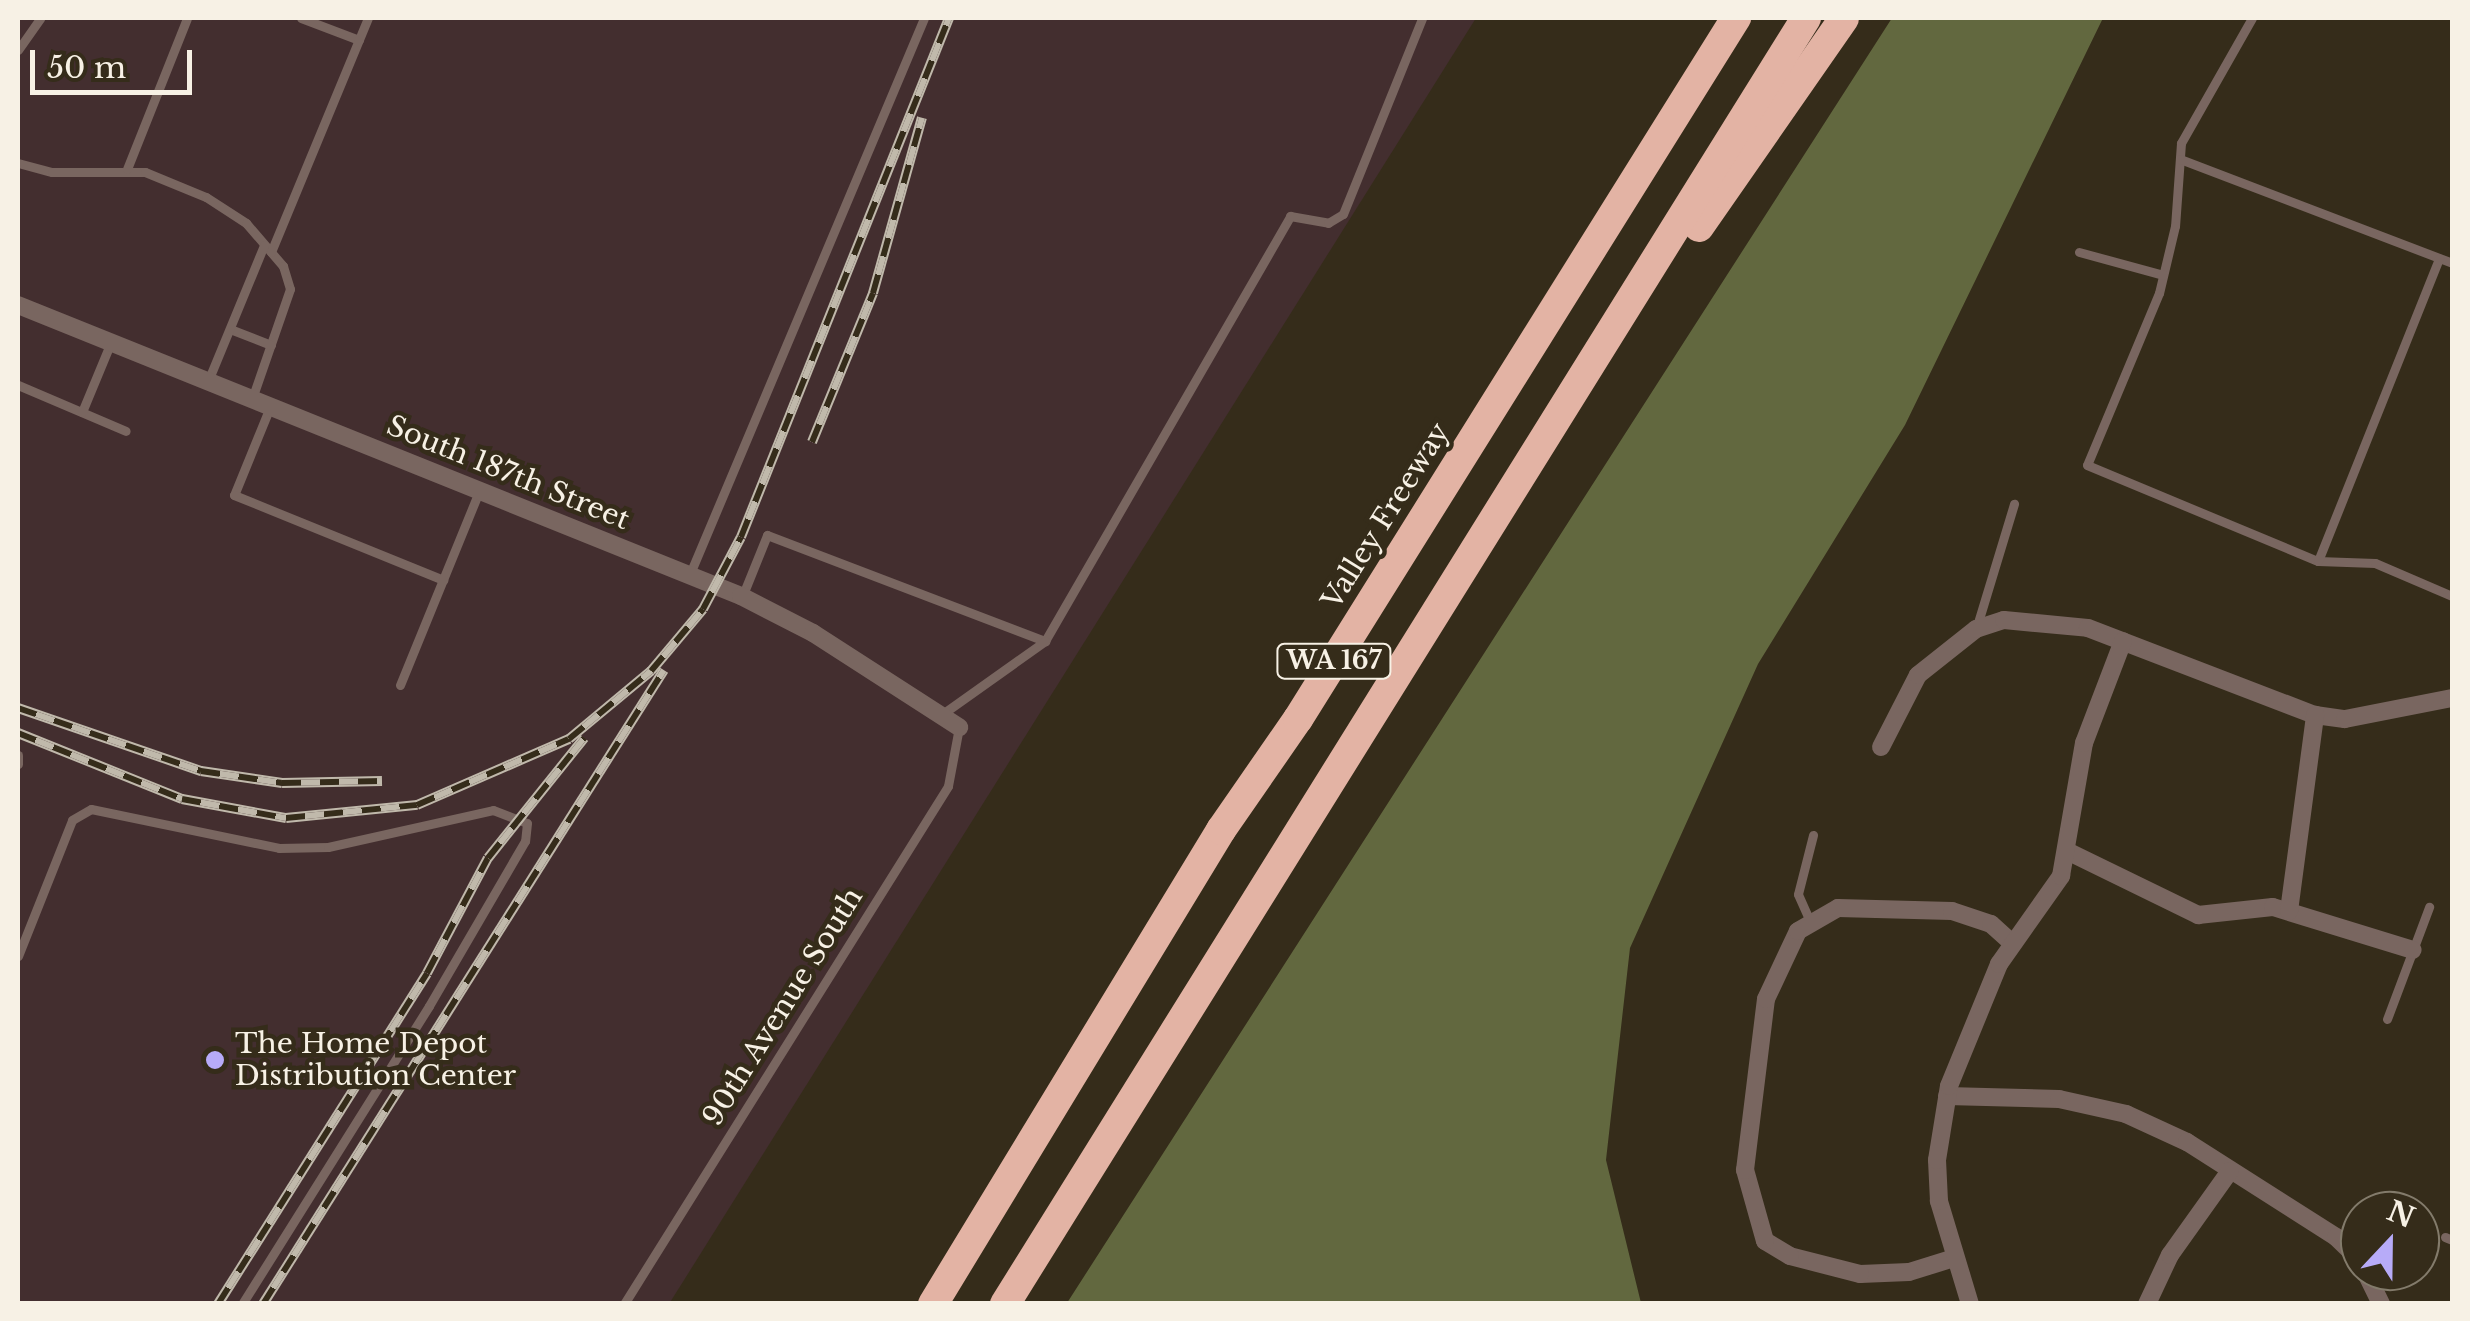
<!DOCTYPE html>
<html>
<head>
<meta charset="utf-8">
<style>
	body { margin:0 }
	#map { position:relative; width:2470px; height:1321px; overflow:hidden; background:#352c1a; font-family:"Libre Baskerville",serif }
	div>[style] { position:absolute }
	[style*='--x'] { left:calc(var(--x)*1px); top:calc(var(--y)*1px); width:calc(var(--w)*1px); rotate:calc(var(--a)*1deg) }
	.industrial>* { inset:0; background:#432e2f }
	.forest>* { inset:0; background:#62683f }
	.lane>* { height:9px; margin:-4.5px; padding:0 4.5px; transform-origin:4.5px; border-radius:4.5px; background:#796660 }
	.street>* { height:18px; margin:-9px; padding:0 9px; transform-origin:9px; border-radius:9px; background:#796660 }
	.highway>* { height:30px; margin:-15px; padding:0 15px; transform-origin:15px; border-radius:15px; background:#e3b3a4 }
	.rail>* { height:10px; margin-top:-5px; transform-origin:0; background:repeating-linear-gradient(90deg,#352c1a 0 19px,#c0b9ab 0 38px); box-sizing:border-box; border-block:2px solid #c0b9ab }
	.dots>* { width:28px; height:28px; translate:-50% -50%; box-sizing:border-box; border:5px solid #352c1a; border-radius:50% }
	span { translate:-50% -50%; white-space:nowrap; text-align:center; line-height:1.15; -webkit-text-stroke:9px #352c1a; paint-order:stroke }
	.shield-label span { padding:2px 8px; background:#352c1a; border:2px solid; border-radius:8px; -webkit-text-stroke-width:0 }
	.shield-label { font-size:25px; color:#f7f1e5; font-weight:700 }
	.street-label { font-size:28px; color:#f7f1e5 }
	.poi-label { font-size:28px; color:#f7f1e5 }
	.left { translate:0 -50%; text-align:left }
	.frame { position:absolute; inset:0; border:20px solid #f7f1e5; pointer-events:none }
	.north { position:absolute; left:2340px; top:1191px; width:100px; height:100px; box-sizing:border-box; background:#352c1a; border:2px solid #837b6b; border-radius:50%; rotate:22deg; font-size:28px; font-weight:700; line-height:40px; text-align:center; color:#f7f1e5 }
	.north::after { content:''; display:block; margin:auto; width:35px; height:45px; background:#b7abf8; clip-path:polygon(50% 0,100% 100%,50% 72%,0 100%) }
	.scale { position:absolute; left:30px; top:50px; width:162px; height:45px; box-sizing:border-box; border:5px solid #f7f1e5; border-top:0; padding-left:12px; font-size:30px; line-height:35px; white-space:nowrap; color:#f7f1e5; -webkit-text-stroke:8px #352c1a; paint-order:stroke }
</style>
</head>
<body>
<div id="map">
	<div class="industrial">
		<div style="clip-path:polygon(18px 18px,1476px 18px,669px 1304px,18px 1303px)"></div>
	</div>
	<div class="forest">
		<div style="clip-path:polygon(1892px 18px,2103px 18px,1905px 425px,1758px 664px,1630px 948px,1606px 1160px,1641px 1303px,1067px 1303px)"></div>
	</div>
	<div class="lane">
		<div style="--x:301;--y:18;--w:62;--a:20.8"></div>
		<div style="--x:2252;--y:18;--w:144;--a:119.6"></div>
		<div style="--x:2181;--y:143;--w:83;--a:94.1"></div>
		<div style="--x:2175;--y:226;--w:69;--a:103.4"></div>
		<div style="--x:2159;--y:293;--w:186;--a:112.7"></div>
		<div style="--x:2087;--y:465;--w:250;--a:22.6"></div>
		<div style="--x:2318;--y:561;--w:57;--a:2"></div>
		<div style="--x:2375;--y:563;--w:84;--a:23.2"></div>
		<div style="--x:18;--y:50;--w:39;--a:-55"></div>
		<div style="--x:2180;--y:159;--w:291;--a:20.9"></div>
		<div style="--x:18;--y:163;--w:35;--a:15"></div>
		<div style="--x:52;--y:172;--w:93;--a:0"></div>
		<div style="--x:145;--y:172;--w:66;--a:22.3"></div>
		<div style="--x:206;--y:197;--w:48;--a:33"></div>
		<div style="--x:246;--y:223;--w:57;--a:49.3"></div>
		<div style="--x:283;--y:266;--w:24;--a:73"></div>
		<div style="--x:290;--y:289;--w:116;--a:109.1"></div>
		<div style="--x:127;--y:169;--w:162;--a:-68.3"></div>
		<div style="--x:271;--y:252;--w:253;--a:-67.5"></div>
		<div style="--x:2079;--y:252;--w:87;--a:15.3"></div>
		<div style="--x:230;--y:329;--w:44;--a:21.3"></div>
		<div style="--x:208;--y:381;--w:147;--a:-67.6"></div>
		<div style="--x:18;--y:385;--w:117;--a:23.1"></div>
		<div style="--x:270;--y:407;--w:95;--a:112.2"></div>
		<div style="--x:234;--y:495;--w:226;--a:22.1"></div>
		<div style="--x:82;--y:412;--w:76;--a:-67.5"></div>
		<div style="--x:2318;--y:561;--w:326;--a:-68.2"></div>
		<div style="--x:689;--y:576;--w:605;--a:-67.16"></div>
		<div style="--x:742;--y:597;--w:67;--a:-68"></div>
		<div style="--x:767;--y:535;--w:298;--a:20.9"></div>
		<div style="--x:1045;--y:641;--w:491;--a:-60"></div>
		<div style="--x:1290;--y:216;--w:39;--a:10"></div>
		<div style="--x:1328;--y:223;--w:17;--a:-31"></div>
		<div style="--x:1343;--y:214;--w:211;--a:-68"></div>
		<div style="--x:1976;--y:629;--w:131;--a:-73.1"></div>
		<div style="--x:400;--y:685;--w:209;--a:-67.8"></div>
		<div style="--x:941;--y:715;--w:128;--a:-35.4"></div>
		<div style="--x:18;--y:755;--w:9;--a:90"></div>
		<div style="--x:1809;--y:919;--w:27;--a:-114"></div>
		<div style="--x:1798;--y:894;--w:61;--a:-75.7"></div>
		<div style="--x:18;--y:956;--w:146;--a:-68.3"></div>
		<div style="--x:72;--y:820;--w:22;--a:-30"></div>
		<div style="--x:91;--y:809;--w:192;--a:11.7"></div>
		<div style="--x:279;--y:848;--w:49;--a:-1.2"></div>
		<div style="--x:328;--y:847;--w:169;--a:-12.6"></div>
		<div style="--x:493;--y:810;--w:36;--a:21"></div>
		<div style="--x:527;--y:823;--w:18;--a:96"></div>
		<div style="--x:525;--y:841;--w:191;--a:120.2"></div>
		<div style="--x:429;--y:1006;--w:352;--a:122.1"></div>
		<div style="--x:2387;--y:1019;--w:120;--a:-69.4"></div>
		<div style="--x:2445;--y:1237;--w:8;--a:23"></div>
		<div style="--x:624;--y:1304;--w:611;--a:-57.97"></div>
		<div style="--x:948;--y:786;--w:60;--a:-79.4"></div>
	</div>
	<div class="street">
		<div style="--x:18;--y:305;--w:779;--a:21.92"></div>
		<div style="--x:741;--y:596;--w:81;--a:27.2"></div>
		<div style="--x:813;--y:633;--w:174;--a:32.8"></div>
		<div style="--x:1881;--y:747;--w:81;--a:-62.8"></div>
		<div style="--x:1918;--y:675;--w:74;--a:-38.4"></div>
		<div style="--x:1976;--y:629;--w:29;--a:-18"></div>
		<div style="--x:2004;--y:620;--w:84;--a:5.4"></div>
		<div style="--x:2088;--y:628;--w:243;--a:21"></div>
		<div style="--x:2315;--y:715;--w:30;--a:8"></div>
		<div style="--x:2345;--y:719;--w:109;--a:-11.1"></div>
		<div style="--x:2069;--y:852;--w:144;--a:26"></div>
		<div style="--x:2198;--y:915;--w:75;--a:-6.1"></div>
		<div style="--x:2273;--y:907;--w:146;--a:17.1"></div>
		<div style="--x:2289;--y:911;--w:198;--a:-82.4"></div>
		<div style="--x:1947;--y:1096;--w:112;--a:1.5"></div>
		<div style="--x:2059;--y:1099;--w:69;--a:12.6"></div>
		<div style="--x:2126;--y:1114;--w:67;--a:24.7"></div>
		<div style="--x:2187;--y:1142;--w:177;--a:32.5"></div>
		<div style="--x:2336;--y:1237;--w:33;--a:44"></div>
		<div style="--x:1954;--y:1258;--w:47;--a:162.7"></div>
		<div style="--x:1909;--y:1272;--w:49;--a:177.7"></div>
		<div style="--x:1860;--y:1274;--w:72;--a:-165.6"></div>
		<div style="--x:1790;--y:1256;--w:29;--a:-149"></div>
		<div style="--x:1765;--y:1241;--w:74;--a:-105.7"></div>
		<div style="--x:1745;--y:1170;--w:172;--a:-83"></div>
		<div style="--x:1766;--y:999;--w:75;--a:-64.8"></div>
		<div style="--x:1798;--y:931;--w:46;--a:-29.9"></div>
		<div style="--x:1838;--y:908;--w:114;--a:1.5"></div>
		<div style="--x:1952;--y:911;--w:41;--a:18.4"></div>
		<div style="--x:1991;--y:924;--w:27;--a:42"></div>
		<div style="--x:2365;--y:1271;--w:37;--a:64"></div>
		<div style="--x:1970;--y:1304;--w:108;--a:-106.8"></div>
		<div style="--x:1939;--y:1201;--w:41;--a:-92.8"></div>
		<div style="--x:1937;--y:1160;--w:75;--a:-80.8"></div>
		<div style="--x:1949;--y:1086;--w:132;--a:-67.7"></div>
		<div style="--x:1999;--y:964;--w:108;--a:-54.8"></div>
		<div style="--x:2061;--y:876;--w:135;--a:-80.2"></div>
		<div style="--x:2084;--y:743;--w:109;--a:-69.1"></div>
		<div style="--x:2147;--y:1304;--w:54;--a:-64.9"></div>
		<div style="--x:2170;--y:1255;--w:103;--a:-54.5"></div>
	</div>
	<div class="highway">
		<div style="--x:1699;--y:227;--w:254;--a:-55.2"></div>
		<div style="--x:933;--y:1304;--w:555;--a:-58.72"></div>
		<div style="--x:1221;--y:830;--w:135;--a:-55.3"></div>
		<div style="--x:1298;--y:719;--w:827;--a:-58"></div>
		<div style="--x:1005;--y:1304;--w:1515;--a:-58.08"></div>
	</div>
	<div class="rail">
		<div style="--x:812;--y:442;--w:161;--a:-67.7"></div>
		<div style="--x:873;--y:293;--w:182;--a:-74.4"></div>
		<div style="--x:18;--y:708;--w:194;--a:19"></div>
		<div style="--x:201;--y:771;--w:82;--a:8.4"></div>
		<div style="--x:282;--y:783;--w:100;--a:-1.1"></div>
		<div style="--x:18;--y:733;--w:177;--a:21.9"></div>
		<div style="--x:182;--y:799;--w:106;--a:10.4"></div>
		<div style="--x:286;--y:818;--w:132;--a:-5.7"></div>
		<div style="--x:417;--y:805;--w:166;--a:-23.5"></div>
		<div style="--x:569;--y:739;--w:107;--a:-39.7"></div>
		<div style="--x:651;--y:671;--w:81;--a:-50"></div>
		<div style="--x:703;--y:609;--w:81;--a:-62.2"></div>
		<div style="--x:741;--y:537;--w:559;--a:-68.16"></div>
		<div style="--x:218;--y:1304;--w:391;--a:-57.7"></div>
		<div style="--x:427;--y:973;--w:130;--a:-62.1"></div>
		<div style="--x:488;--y:858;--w:154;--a:-51.3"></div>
		<div style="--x:263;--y:1304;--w:750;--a:-57.69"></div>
	</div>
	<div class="dots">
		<div style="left:215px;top:1060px;background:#b7abf8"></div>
	</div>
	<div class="shield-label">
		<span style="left:1334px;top:661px">WA 167</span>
	</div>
	<div class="street-label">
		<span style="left:508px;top:473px;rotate:22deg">South 187th Street</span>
		<span style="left:1386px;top:516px;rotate:-58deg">Valley Freeway</span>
		<span style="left:783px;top:1007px;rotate:-58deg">90th Avenue South</span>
	</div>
	<div class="poi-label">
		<span class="left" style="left:235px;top:1060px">The Home Depot<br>Distribution Center</span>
	</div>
	<div class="frame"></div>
	<div class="north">N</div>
	<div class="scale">50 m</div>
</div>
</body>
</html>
